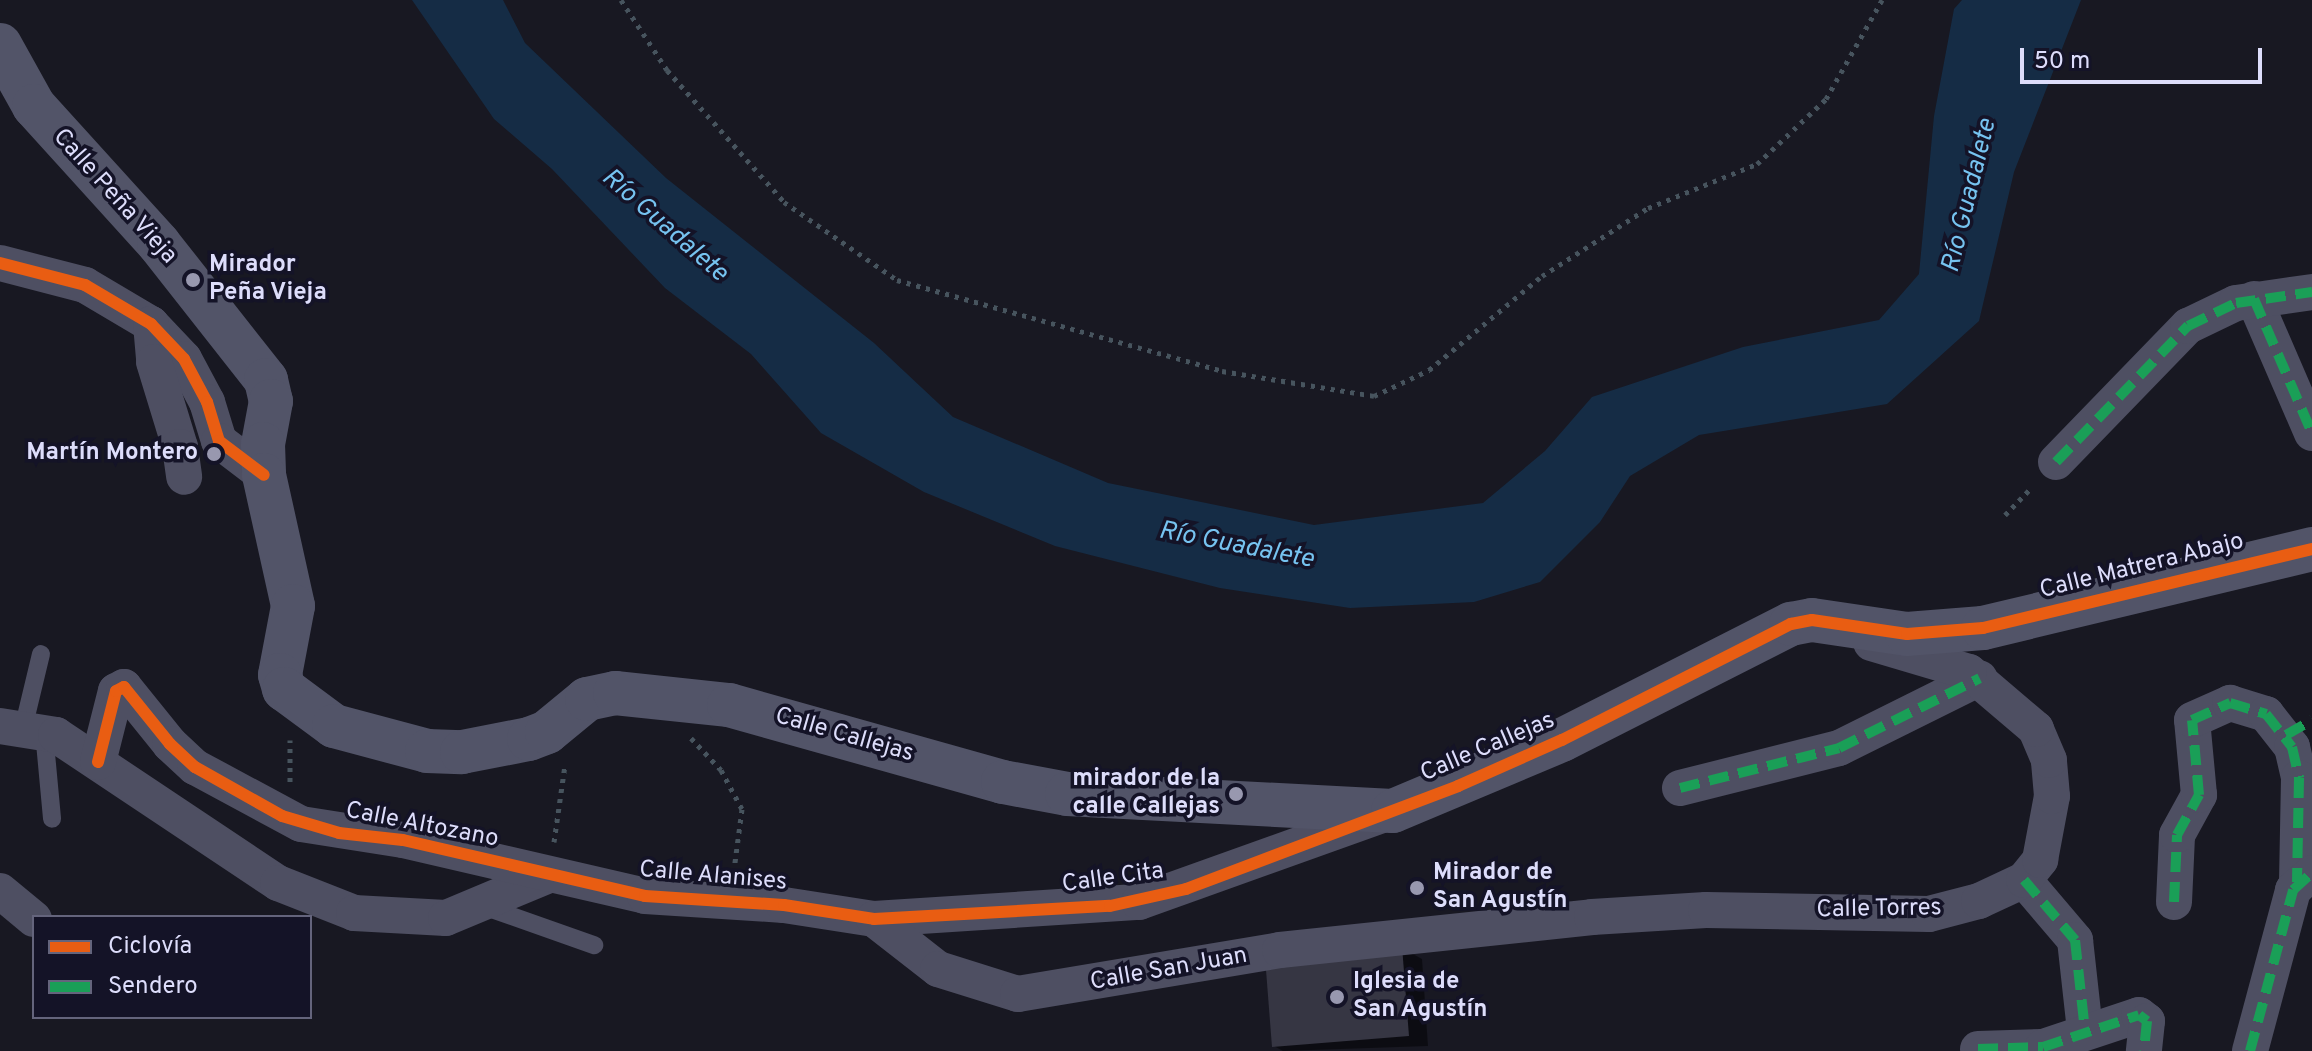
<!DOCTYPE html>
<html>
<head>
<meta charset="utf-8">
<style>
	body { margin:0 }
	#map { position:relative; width:2312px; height:1051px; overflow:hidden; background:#181822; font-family:Overpass,sans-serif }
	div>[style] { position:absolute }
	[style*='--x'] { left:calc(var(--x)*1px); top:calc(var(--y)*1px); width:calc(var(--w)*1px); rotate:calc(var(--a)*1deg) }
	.water>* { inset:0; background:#152c45 }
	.shadow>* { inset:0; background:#0007 }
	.building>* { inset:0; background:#363643 }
	.path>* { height:5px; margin-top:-2.5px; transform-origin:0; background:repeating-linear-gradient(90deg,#47545e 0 4px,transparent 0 10px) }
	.lane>* { height:18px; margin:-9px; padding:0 9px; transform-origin:9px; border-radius:9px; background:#4e4f62 }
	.street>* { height:36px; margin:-18px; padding:0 18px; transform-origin:18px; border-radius:18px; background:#4e4f62 }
	.secondary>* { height:44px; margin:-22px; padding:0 22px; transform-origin:22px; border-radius:22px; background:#525468 }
	.quiet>* { height:10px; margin-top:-5px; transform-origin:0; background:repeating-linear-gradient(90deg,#1a9f57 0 20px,transparent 0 30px) }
	.cycleway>* { height:12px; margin:-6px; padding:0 6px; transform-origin:6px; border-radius:6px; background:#e95d12 }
	.dots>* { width:22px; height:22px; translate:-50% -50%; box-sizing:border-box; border:4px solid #141327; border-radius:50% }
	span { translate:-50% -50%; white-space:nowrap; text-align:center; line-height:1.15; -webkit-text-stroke:7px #141327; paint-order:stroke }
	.street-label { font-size:24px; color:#ddddfb }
	.poi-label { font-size:24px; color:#ddddfb; font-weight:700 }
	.left { translate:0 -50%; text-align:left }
	.right { translate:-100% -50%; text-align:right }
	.water-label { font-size:26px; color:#76c3f0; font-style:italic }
	.legend { position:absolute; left:32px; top:915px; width:280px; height:104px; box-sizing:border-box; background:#141327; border:2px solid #64647c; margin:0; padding:10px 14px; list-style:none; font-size:24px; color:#ddddfb }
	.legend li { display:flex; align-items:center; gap:16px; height:40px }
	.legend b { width:40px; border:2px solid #64647c }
	.scale { position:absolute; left:2020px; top:48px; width:242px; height:36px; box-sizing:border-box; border:4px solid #ddddfb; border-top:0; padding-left:10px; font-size:24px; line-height:28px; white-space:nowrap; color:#ddddfb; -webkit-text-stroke:6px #141327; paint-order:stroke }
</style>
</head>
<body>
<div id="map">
	<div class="water">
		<div style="clip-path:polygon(412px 0,503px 0,525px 43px,666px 178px,874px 343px,953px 417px,1108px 483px,1314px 525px,1483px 503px,1545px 451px,1592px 397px,1743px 347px,1879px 320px,1919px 274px,1934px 116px,1954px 9px,1962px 0,2081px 0,2014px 172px,1979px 321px,1887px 404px,1699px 435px,1630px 476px,1600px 522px,1540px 582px,1474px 602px,1350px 608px,1220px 588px,1055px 546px,924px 492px,821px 433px,751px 354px,665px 288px,552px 169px,494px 119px)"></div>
	</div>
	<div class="shadow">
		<div style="clip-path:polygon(1402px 948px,1422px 959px,1428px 1046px,1283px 1051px,1274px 1046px)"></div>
	</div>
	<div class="building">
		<div style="clip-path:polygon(1402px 946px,1409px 1036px,1272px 1047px,1265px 957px)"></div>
	</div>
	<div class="path">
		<div style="--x:621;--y:0;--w:84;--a:56.7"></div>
		<div style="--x:667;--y:70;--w:176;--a:48.4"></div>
		<div style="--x:784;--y:202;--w:137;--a:34.6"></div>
		<div style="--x:897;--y:280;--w:337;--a:15.6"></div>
		<div style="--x:1222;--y:371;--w:154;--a:9.3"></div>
		<div style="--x:1374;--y:396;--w:61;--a:-25.3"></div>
		<div style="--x:1429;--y:370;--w:147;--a:-39.8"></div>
		<div style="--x:1542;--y:276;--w:126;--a:-32.7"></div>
		<div style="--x:1648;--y:208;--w:118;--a:-22"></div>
		<div style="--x:1757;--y:164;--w:95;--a:-43.3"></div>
		<div style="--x:1826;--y:99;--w:114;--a:-60.5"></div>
		<div style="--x:2005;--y:515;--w:40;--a:-46"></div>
		<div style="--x:691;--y:738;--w:44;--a:46.8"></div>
		<div style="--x:721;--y:770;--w:44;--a:61.7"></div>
		<div style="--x:742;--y:809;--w:62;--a:97.5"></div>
		<div style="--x:290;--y:782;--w:42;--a:-90"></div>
		<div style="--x:554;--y:842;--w:78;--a:-81.9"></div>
	</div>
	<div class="lane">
		<div style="--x:23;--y:729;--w:77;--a:-76.5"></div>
		<div style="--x:44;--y:732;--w:87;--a:84.7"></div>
		<div style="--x:483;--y:906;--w:118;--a:19.4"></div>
	</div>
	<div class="street">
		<div style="--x:0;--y:263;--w:88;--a:14.5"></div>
		<div style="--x:85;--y:285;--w:77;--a:30.6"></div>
		<div style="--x:151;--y:324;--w:48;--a:46.7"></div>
		<div style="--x:184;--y:359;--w:49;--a:61.9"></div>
		<div style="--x:207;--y:402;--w:41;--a:72.9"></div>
		<div style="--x:219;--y:441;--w:56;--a:37.1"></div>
		<div style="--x:2254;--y:299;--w:146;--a:66.6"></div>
		<div style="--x:151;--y:324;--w:38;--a:85"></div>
		<div style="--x:154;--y:362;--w:89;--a:73"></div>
		<div style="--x:180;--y:447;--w:30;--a:82"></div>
		<div style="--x:2056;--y:462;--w:190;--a:-45.9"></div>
		<div style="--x:2188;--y:326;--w:53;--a:-25.6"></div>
		<div style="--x:2236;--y:303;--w:77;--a:-8.2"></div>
		<div style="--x:0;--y:726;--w:57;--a:9.1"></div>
		<div style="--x:56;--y:735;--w:267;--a:33.7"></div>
		<div style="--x:278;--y:883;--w:82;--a:21.5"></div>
		<div style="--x:354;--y:913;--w:92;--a:3.1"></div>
		<div style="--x:446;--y:918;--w:112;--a:-22.7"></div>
		<div style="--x:98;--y:762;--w:73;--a:-75.8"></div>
		<div style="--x:116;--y:691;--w:9;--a:-27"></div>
		<div style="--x:124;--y:687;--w:73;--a:51.1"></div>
		<div style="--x:170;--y:744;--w:34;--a:43"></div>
		<div style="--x:195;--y:767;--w:120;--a:28.3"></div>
		<div style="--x:301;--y:824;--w:103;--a:8.9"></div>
		<div style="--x:403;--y:840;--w:248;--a:13"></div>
		<div style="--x:645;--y:896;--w:139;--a:3.7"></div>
		<div style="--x:784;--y:905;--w:91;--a:8.8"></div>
		<div style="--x:874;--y:919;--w:266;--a:-3.7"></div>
		<div style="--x:1139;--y:902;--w:267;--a:-19.7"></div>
		<div style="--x:1680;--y:788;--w:164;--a:-14.1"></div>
		<div style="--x:1839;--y:748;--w:157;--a:-26.4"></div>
		<div style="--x:2024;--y:880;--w:79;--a:49.6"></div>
		<div style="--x:2075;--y:940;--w:92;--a:83.7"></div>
		<div style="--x:0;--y:891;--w:44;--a:39.5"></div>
		<div style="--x:2174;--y:902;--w:67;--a:-87.4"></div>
		<div style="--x:2177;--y:835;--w:46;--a:-61.2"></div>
		<div style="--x:2199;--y:795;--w:75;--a:-95.3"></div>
		<div style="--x:2192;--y:720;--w:42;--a:-24.1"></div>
		<div style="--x:2230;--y:703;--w:38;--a:17"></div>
		<div style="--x:2266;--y:714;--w:42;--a:51.8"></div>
		<div style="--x:2292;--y:747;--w:32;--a:77"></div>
		<div style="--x:2299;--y:778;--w:104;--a:91.1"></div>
		<div style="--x:874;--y:919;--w:81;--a:38"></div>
		<div style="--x:938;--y:969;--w:84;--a:17.4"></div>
		<div style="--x:1018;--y:994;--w:266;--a:-9.5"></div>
		<div style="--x:1280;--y:950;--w:314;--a:-6"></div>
		<div style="--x:1592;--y:917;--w:114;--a:-3.5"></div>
		<div style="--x:1706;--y:910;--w:223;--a:1"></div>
		<div style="--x:1929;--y:914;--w:52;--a:-14.6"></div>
		<div style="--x:1979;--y:901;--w:50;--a:-25"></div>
		<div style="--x:2024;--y:880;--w:26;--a:-51"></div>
		<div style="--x:2040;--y:860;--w:65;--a:-79.4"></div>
		<div style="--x:2052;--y:796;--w:36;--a:-95"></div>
		<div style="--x:2049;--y:760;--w:34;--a:-113"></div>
		<div style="--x:2036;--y:729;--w:88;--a:-139.6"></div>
		<div style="--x:1969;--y:672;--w:102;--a:-163.5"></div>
		<div style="--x:1978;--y:1049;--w:65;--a:-1.8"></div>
		<div style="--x:2043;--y:1047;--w:101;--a:-18.4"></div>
		<div style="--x:2139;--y:1015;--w:10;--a:37"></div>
		<div style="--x:2147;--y:1021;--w:30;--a:96"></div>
		<div style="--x:2250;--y:1051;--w:167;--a:-75"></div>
		<div style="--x:2293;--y:890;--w:25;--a:-42"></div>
	</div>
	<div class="secondary">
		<div style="--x:0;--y:45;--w:70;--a:60.9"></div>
		<div style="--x:34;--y:106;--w:186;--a:47.8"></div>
		<div style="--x:159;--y:244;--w:173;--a:51.8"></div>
		<div style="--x:266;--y:380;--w:22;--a:77"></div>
		<div style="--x:271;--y:401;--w:44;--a:100.5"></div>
		<div style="--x:263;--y:444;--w:31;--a:88"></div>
		<div style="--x:264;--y:475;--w:134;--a:77.5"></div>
		<div style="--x:293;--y:606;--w:70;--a:100.7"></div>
		<div style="--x:280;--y:675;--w:15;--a:74"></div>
		<div style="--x:284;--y:689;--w:62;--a:36.5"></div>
		<div style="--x:334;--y:726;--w:96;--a:15"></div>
		<div style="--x:427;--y:751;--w:35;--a:2"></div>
		<div style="--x:462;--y:752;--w:68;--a:-11"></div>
		<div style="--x:529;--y:739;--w:19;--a:-21"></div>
		<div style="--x:547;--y:732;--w:52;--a:-39.5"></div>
		<div style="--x:587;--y:699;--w:29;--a:-12"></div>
		<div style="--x:615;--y:693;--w:115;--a:6"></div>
		<div style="--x:729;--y:705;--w:285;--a:15.7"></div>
		<div style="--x:1003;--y:782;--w:65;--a:10.6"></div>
		<div style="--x:1067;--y:794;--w:326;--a:3"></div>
		<div style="--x:1393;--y:811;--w:183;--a:-22.8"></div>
		<div style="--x:1562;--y:740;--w:257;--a:-26.9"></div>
		<div style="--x:1791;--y:624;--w:21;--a:-11"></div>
		<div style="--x:1812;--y:620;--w:96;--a:8.4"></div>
		<div style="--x:1907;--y:634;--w:76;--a:-4.5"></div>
		<div style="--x:1983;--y:628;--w:338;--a:-13.5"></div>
	</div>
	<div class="quiet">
		<div style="--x:2254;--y:299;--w:146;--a:66.6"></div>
		<div style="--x:2056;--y:462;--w:190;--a:-45.9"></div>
		<div style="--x:2188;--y:326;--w:53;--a:-25.6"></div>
		<div style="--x:2236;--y:303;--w:77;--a:-8.2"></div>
		<div style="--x:2286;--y:735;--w:30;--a:-30"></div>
		<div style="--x:1680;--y:788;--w:164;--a:-14.1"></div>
		<div style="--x:1839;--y:748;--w:157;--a:-26.4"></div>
		<div style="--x:2024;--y:880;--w:79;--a:49.6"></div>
		<div style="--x:2075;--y:940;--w:92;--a:83.7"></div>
		<div style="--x:2174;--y:902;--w:67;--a:-87.4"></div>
		<div style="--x:2177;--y:835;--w:46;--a:-61.2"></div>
		<div style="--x:2199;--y:795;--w:75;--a:-95.3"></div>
		<div style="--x:2192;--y:720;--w:42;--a:-24.1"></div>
		<div style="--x:2230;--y:703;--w:38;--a:17"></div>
		<div style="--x:2266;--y:714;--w:42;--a:51.8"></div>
		<div style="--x:2292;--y:747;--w:32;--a:77"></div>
		<div style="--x:2299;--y:778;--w:104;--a:91.1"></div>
		<div style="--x:1978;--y:1049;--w:65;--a:-1.8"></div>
		<div style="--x:2043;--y:1047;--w:101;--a:-18.4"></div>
		<div style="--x:2139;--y:1015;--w:10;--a:37"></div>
		<div style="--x:2147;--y:1021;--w:30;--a:96"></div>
		<div style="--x:2250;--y:1051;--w:167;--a:-75"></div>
		<div style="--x:2293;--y:890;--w:25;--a:-42"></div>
	</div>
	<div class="cycleway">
		<div style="--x:0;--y:263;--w:88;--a:14.5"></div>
		<div style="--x:85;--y:285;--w:77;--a:30.6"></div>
		<div style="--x:151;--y:324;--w:48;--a:46.7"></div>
		<div style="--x:184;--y:359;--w:49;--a:61.9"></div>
		<div style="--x:207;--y:402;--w:41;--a:72.9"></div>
		<div style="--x:219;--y:441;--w:56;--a:37.1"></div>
		<div style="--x:98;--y:762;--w:73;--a:-75.8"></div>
		<div style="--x:116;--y:691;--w:9;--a:-27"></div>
		<div style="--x:124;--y:687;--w:73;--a:51.1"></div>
		<div style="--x:170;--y:744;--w:34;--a:43"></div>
		<div style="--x:195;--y:767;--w:100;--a:29.4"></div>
		<div style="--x:282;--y:816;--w:59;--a:16.6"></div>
		<div style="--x:339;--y:833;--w:64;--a:6.2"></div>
		<div style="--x:403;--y:840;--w:248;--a:13"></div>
		<div style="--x:645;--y:896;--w:139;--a:3.7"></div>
		<div style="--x:784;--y:905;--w:91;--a:8.8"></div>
		<div style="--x:874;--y:919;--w:236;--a:-3.2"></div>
		<div style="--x:1110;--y:906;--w:78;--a:-12.6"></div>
		<div style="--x:1186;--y:889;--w:291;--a:-20.7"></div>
		<div style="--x:1458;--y:786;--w:114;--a:-23.9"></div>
		<div style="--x:1562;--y:740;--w:257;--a:-26.9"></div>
		<div style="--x:1791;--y:624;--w:21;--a:-11"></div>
		<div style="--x:1812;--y:620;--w:96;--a:8.4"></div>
		<div style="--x:1907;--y:634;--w:76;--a:-4.5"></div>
		<div style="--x:1983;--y:628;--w:338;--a:-13.5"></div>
	</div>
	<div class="dots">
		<div style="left:193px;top:280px;background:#9898af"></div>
		<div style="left:214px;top:454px;background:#9898af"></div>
		<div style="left:1236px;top:794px;background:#9898af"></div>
		<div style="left:1417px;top:888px;background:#9898af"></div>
		<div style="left:1337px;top:997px;background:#9898af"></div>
	</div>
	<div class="street-label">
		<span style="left:114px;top:197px;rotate:48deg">Calle Peña Vieja</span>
		<span style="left:2142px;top:567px;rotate:-14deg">Calle Matrera Abajo</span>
		<span style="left:844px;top:736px;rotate:16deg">Calle Callejas</span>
		<span style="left:1488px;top:748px;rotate:-23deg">Calle Callejas</span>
		<span style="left:422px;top:826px;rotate:11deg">Calle Altozano</span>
		<span style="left:713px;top:877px;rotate:5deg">Calle Alanises</span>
		<span style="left:1113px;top:879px;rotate:-8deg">Calle Cita</span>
		<span style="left:1879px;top:910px;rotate:-1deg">Calle Torres</span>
		<span style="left:1169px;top:970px;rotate:-10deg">Calle San Juan</span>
	</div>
	<div class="poi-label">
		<span class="left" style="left:209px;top:280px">Mirador<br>Peña Vieja</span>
		<span class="right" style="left:198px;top:454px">Martín Montero</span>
		<span class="right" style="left:1220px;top:794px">mirador de la<br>calle Callejas</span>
		<span class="left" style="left:1433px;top:888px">Mirador de<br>San Agustín</span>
		<span class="left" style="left:1353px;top:997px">Iglesia de<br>San Agustín</span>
	</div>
	<div class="water-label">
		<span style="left:1970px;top:196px;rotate:-76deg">Río Guadalete</span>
		<span style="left:664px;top:226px;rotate:41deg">Río Guadalete</span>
		<span style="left:1236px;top:546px;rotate:11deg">Río Guadalete</span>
	</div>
	<ul class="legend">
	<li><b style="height:10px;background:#e95d12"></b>Ciclovía</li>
	<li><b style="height:10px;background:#1a9f57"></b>Sendero</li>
	</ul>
	<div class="scale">50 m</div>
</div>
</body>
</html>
